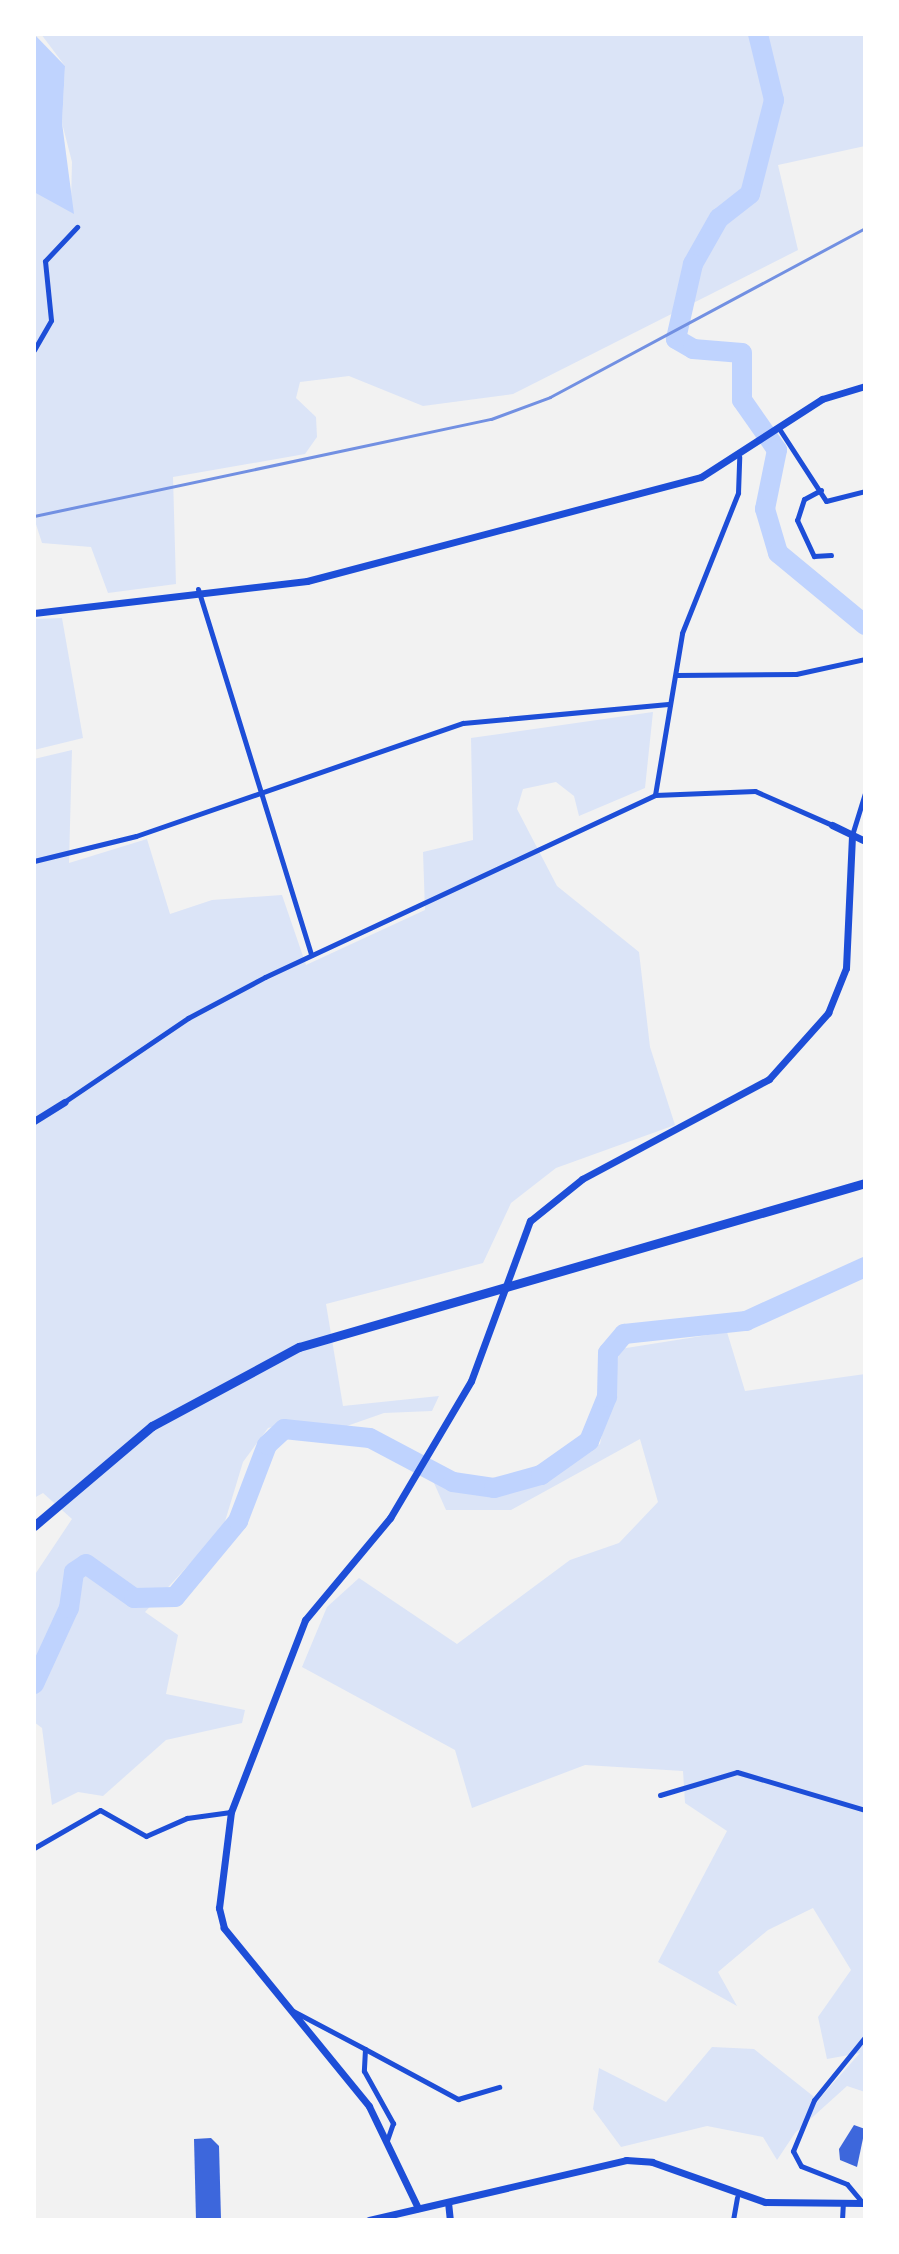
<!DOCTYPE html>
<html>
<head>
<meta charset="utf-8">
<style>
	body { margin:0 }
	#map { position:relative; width:899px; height:2254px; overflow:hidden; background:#f2f2f2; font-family:Rubik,sans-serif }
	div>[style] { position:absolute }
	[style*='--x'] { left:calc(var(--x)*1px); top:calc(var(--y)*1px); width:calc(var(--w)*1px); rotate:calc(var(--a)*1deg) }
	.green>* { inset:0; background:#dbe4f7 }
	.water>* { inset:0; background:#bfd3fe }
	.river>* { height:20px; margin:-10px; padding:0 10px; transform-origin:10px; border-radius:10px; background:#bfd3fe }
	.building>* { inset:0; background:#3d67dc }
	.minor>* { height:5px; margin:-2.5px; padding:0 2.5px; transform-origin:2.5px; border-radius:2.5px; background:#1d4ed8 }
	.tertiary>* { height:7px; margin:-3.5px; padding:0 3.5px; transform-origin:3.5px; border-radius:3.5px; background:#1d4ed8 }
	.secondary>* { height:7px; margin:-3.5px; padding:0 3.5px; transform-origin:3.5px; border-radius:3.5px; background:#1d4ed8 }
	.trunk>* { height:9px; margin:-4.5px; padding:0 4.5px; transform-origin:4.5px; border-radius:4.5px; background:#1d4ed8 }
	.rail>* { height:3px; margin:-1.5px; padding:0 1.5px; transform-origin:1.5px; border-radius:1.5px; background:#7290e2 }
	span { translate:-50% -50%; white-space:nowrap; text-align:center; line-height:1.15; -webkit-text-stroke:7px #fff; paint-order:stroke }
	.frame { position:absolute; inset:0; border:36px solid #fff; pointer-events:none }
</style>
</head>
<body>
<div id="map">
	<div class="green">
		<div style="clip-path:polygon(41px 34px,865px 34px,865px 146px,778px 165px,798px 250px,513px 394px,423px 406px,349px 376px,300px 382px,296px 398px,316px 417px,317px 437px,305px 454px,173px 477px,176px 584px,108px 593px,91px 547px,42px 543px,34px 518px,34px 192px,71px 202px,72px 162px,62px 123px,65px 66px)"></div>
		<div style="clip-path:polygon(62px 618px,83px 738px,34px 750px,34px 619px)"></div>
		<div style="clip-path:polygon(653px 712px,645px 788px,579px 816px,574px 796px,556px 782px,523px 789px,517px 809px,557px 886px,639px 952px,650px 1047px,675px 1125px,556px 1168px,511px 1203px,483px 1263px,326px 1304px,343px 1406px,439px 1396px,432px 1411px,384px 1413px,344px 1427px,296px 1421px,268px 1428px,243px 1462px,223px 1528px,145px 1612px,178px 1635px,166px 1694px,245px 1710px,242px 1723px,166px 1740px,103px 1796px,78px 1792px,52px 1805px,42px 1728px,34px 1722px,34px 1576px,72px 1519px,43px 1493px,34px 1498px,34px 759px,72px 750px,69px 863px,147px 839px,170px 914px,212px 900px,282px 895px,306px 965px,425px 910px,423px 852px,473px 840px,471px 738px)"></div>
		<div style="clip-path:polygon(727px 1332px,745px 1391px,865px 1374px,865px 2092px,847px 2086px,795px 2133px,777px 2160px,763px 2137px,707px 2126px,621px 2147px,593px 2109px,599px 2068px,666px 2102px,712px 2047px,754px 2049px,818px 2100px,860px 2053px,827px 2059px,818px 2017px,851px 1970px,813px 1908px,768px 1930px,718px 1972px,737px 2006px,658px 1962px,727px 1831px,685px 1803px,683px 1771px,585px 1765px,472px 1808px,455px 1750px,302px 1667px,327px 1607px,359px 1578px,457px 1644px,570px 1560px,619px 1543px,658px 1502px,640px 1439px,511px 1510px,446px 1510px,430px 1474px,494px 1492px,533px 1483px,600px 1444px,620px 1349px)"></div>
	</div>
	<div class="water">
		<div style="clip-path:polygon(34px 34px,65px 66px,62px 123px,74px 214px,34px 192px)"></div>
	</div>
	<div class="river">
		<div style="--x:758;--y:34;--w:68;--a:76.4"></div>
		<div style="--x:774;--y:100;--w:97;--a:104.3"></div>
		<div style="--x:750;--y:194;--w:39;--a:142"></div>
		<div style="--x:719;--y:218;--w:53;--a:119.5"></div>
		<div style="--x:693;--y:264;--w:77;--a:102.8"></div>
		<div style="--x:676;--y:339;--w:20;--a:30"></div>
		<div style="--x:693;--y:349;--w:49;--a:4.7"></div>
		<div style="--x:742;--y:353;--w:47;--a:90"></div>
		<div style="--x:742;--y:400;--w:61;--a:55"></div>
		<div style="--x:777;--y:450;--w:60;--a:101.5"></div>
		<div style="--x:765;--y:509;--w:46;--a:73.5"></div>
		<div style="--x:778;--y:553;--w:113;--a:39.6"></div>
		<div style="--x:34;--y:1684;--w:84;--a:-65.3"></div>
		<div style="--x:69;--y:1608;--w:36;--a:-82"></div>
		<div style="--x:74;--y:1572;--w:14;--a:-34"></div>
		<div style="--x:86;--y:1564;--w:59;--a:35.3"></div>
		<div style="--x:134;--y:1598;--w:41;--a:-1.4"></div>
		<div style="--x:175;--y:1597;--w:99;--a:-50.3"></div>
		<div style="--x:238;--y:1521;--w:81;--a:-69.1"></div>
		<div style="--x:267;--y:1445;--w:23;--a:-43"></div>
		<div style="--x:284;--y:1429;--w:86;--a:6"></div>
		<div style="--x:370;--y:1438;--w:94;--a:27.9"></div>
		<div style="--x:453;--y:1482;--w:41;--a:8.3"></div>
		<div style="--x:494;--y:1488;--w:49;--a:-15.5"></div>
		<div style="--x:541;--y:1475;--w:59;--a:-35.3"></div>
		<div style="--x:589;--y:1441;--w:48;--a:-67.8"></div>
		<div style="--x:607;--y:1397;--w:44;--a:-88.7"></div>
		<div style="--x:608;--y:1353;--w:25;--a:-50"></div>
		<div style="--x:624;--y:1334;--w:123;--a:-6.1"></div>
		<div style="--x:746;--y:1321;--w:131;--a:-24.4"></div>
	</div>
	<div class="building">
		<div style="clip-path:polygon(854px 2125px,865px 2129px,857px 2167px,840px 2160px,839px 2149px)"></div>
		<div style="clip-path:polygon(211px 2138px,219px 2146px,221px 2219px,196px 2220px,194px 2139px)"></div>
	</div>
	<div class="minor">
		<div style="--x:34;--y:350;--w:34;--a:-60"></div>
		<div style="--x:51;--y:320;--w:59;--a:-95.8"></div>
		<div style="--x:45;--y:261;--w:47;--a:-46.7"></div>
		<div style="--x:778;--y:427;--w:88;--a:57"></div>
		<div style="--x:826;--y:501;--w:40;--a:-14.4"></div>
		<div style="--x:821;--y:490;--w:19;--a:152"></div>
		<div style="--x:804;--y:499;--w:22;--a:108"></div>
		<div style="--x:797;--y:520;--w:40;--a:65"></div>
		<div style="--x:814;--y:556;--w:17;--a:-3"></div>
		<div style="--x:198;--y:589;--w:383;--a:72.8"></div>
		<div style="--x:676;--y:675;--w:120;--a:-0.5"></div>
		<div style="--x:796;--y:674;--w:71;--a:-12.3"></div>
		<div style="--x:655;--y:795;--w:164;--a:-80.5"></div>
		<div style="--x:682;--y:633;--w:151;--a:-68.2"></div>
		<div style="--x:738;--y:493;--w:36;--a:-88"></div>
		<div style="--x:852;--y:835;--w:44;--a:-72.8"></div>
		<div style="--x:34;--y:861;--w:105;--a:-13.8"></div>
		<div style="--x:136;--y:836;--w:346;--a:-19.1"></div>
		<div style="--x:463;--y:723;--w:206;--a:-5.3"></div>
		<div style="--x:64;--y:1102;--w:150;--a:-34.1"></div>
		<div style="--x:188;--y:1018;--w:87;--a:-28"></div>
		<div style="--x:265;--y:977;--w:430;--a:-25"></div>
		<div style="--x:655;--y:795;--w:100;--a:-2.3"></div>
		<div style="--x:755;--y:791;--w:84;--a:23.8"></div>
		<div style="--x:660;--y:1795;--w:80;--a:-16.6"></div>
		<div style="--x:737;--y:1772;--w:134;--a:16.5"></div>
		<div style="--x:34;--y:1848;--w:76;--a:-29.9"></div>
		<div style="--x:100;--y:1810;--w:53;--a:29.5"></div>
		<div style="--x:146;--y:1836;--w:45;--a:-23.7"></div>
		<div style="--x:187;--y:1818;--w:44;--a:-7.8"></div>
		<div style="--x:293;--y:2011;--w:81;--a:27.8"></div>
		<div style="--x:365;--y:2049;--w:22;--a:93"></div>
		<div style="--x:364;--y:2071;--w:60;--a:60.9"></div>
		<div style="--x:393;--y:2123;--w:18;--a:109"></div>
		<div style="--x:365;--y:2049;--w:106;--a:28.3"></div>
		<div style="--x:458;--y:2099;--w:43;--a:-16.3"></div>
		<div style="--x:862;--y:2202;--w:23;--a:-130"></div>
		<div style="--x:847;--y:2184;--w:49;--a:-158.6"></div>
		<div style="--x:801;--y:2166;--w:17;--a:-118"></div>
		<div style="--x:793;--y:2151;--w:55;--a:-67.6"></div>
		<div style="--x:814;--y:2100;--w:81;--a:-51"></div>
		<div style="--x:733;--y:2220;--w:23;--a:-80"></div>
		<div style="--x:842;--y:2220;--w:18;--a:-87"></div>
	</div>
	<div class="tertiary">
		<div style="--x:832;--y:825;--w:37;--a:26"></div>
		<div style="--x:34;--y:1121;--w:36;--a:-32"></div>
		<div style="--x:448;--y:2202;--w:18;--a:84"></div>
		<div style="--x:418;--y:2208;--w:113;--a:-115.7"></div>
		<div style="--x:369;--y:2106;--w:230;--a:-129.2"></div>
		<div style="--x:224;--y:1928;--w:21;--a:-104"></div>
		<div style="--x:219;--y:1908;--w:97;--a:-82.9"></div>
		<div style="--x:231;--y:1812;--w:206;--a:-68.9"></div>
		<div style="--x:305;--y:1620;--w:133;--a:-50.2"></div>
		<div style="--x:390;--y:1518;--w:159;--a:-59.4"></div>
		<div style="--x:471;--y:1381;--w:171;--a:-69.8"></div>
		<div style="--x:530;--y:1221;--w:67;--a:-38.9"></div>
		<div style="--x:582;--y:1179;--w:212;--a:-28.1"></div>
		<div style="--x:769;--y:1079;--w:89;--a:-48.2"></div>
		<div style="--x:828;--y:1013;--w:48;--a:-68.2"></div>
		<div style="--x:846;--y:968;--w:133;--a:-87.4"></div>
	</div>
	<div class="secondary">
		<div style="--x:34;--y:613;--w:275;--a:-6.7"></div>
		<div style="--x:307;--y:581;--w:407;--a:-14.8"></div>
		<div style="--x:701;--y:477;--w:144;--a:-32.8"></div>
		<div style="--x:822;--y:399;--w:45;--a:-16.8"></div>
		<div style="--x:369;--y:2220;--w:264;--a:-13.1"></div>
		<div style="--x:626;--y:2160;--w:26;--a:4"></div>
		<div style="--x:652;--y:2162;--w:120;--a:19.5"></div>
		<div style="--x:765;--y:2202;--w:100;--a:0.6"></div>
	</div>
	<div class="trunk">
		<div style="--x:34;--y:1526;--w:155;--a:-40.3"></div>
		<div style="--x:152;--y:1426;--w:167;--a:-28.3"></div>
		<div style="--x:299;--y:1347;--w:589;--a:-16.16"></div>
	</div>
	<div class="rail">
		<div style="--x:34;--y:516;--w:467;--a:-12"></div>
		<div style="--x:491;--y:419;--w:63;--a:-20.4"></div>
		<div style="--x:550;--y:397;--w:357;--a:-28.2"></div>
	</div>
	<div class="frame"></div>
</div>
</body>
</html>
